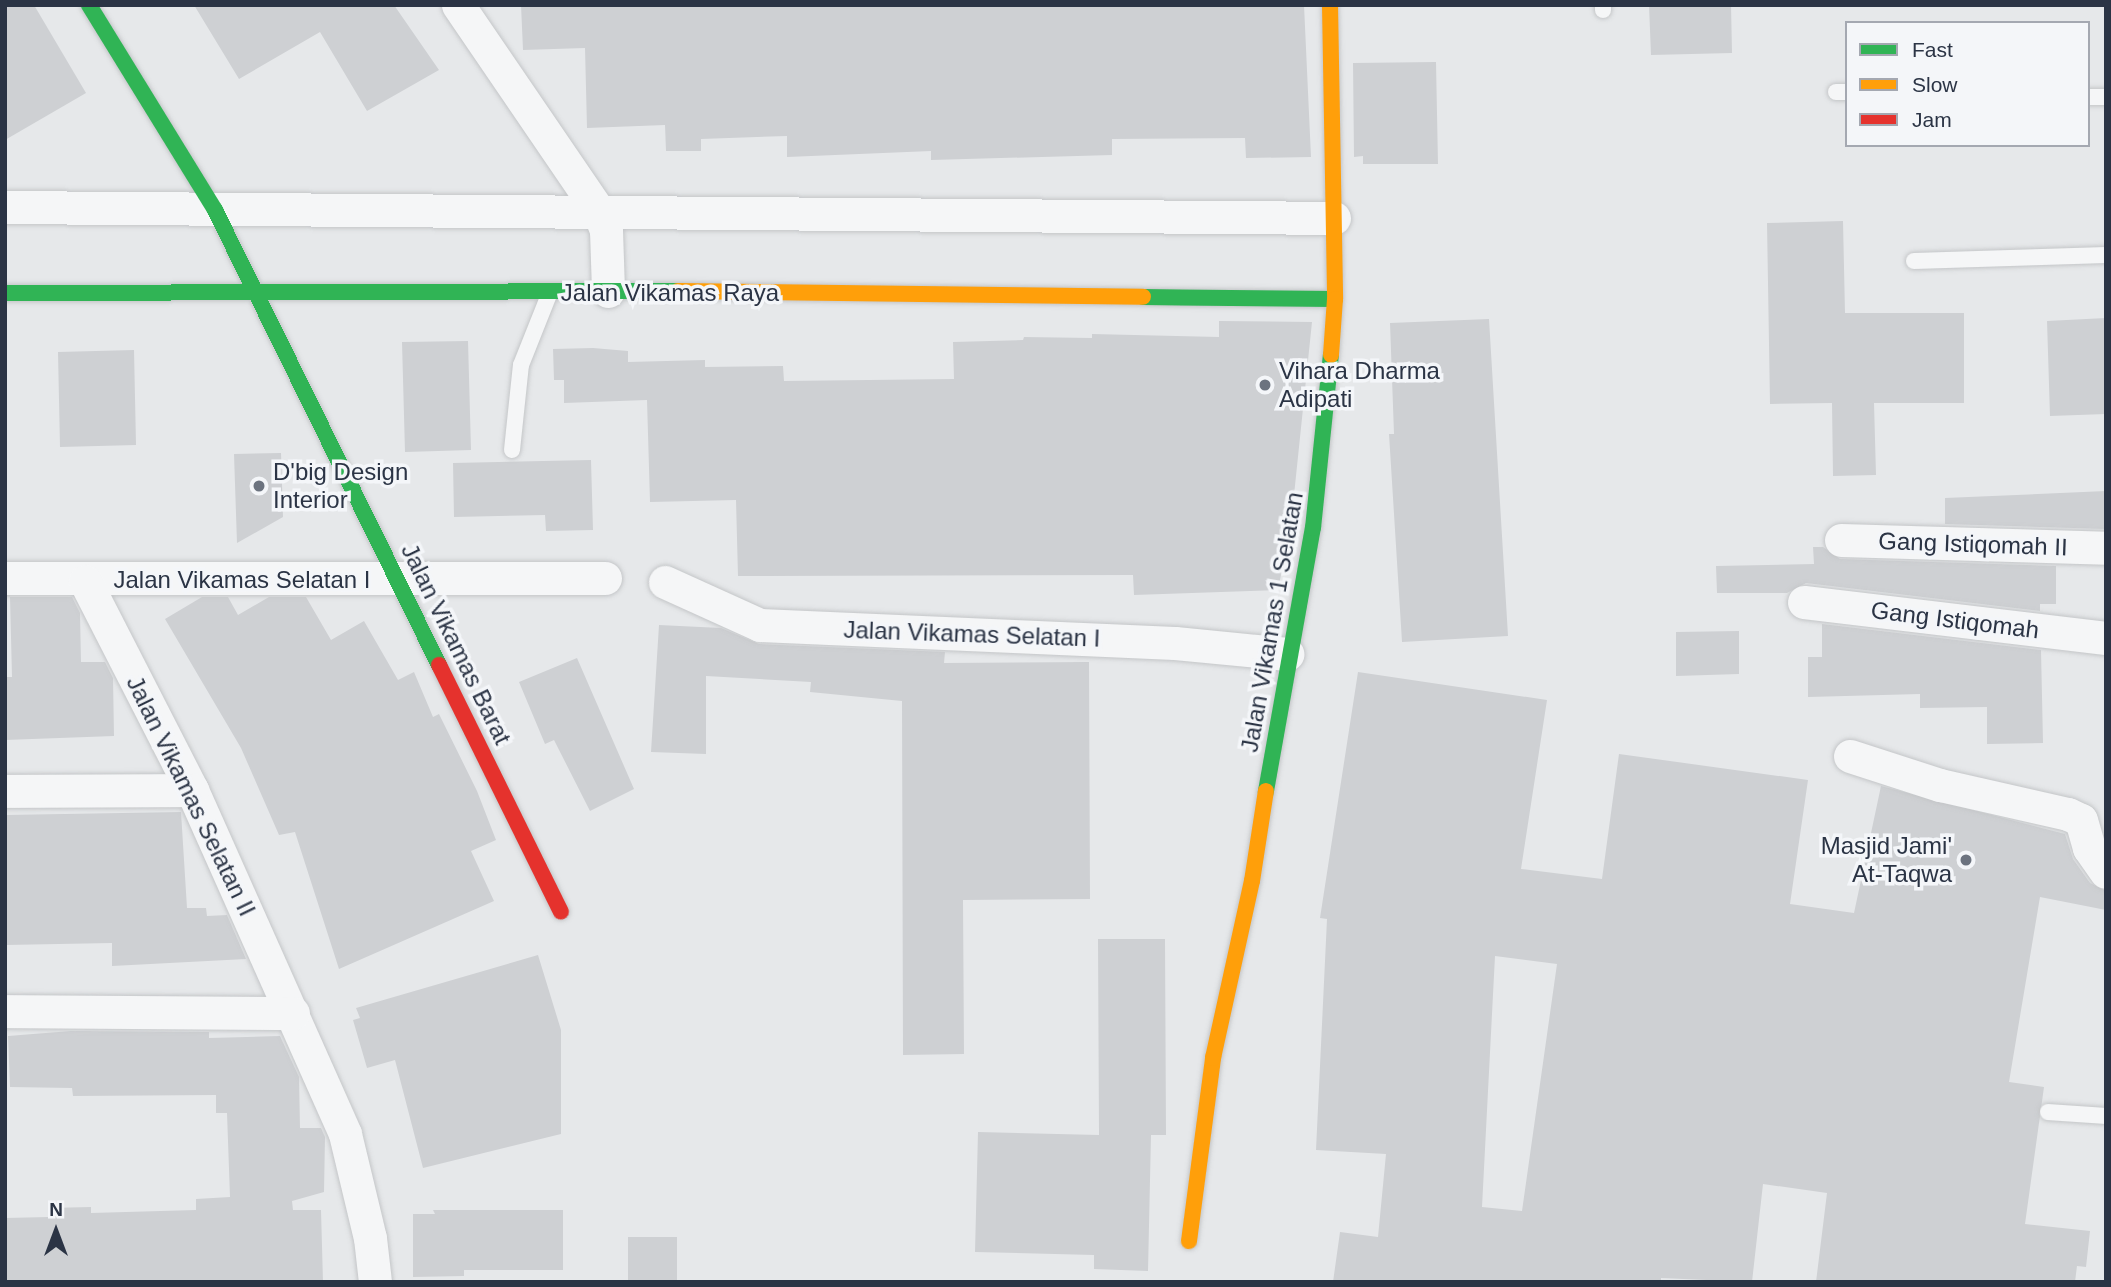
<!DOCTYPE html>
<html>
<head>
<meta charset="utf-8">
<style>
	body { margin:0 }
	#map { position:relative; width:2111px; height:1287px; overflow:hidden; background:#e6e8ea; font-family:Arial,sans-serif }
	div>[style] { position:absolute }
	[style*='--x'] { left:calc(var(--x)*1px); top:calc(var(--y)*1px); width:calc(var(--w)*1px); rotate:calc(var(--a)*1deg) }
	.building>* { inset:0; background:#ced0d3 }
	.roads { filter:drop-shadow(0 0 2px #c4c6c8) drop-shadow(0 0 2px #c4c6c8) }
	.lane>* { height:16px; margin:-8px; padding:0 8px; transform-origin:8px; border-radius:8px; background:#f5f6f7 }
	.street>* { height:33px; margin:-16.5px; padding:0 16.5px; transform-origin:16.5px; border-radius:16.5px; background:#f5f6f7 }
	.fast>* { height:16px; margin:-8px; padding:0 8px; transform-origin:8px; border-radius:8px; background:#30b455 }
	.slow>* { height:16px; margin:-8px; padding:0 8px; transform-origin:8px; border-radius:8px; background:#ff9f0a }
	.jam>* { height:16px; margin:-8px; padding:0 8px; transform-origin:8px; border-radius:8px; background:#e5322d }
	.dots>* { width:19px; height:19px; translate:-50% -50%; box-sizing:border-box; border:4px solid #f4f6f9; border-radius:50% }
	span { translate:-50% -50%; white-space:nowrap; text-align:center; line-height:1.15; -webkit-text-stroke:7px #f4f6f9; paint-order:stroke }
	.street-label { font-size:24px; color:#2b3445 }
	.poi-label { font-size:24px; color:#2b3445 }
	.left { translate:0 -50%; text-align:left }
	.right { translate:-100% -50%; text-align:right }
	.frame { position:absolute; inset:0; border:7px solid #2b3445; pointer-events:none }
	.legend { position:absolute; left:1845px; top:21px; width:245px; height:126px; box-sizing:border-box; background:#f4f6f9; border:2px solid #a4a8b1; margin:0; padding:9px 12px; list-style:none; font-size:21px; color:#2b3445 }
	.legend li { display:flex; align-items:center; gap:14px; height:35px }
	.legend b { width:35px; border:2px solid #a4a8b1 }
	.north { position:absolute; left:21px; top:1196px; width:70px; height:70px; -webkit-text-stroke:5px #f4f6f9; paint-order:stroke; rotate:0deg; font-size:19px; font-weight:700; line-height:28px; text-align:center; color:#2b3445 }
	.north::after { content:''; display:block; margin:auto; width:24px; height:32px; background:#2b3445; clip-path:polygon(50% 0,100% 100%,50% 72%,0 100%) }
</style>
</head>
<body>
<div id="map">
	<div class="building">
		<div style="clip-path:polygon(5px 5px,34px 5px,86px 93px,5px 140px)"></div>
		<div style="clip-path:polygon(194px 5px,394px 5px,439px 70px,367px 111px,320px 32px,239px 79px)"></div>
		<div style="clip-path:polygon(521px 5px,1304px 5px,1311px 157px,1246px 158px,1245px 138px,1112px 139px,1112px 155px,931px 160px,931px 151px,787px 157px,787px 136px,701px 139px,701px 151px,666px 151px,665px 125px,587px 128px,585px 48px,523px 50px)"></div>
		<div style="clip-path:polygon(1649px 5px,1731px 5px,1732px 53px,1651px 55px)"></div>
		<div style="clip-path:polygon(1436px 62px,1438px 164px,1363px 164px,1363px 156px,1354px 157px,1353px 63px)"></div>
		<div style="clip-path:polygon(1843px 221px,1845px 313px,1964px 313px,1964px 403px,1874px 403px,1876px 475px,1833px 476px,1832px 403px,1770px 404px,1767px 223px)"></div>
		<div style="clip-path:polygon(2106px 318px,2106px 414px,2050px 416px,2047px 321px)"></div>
		<div style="clip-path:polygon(1489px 319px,1508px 636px,1402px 642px,1389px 434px,1394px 434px,1390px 323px)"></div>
		<div style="clip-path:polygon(1219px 321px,1312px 322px,1291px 524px,1278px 590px,1134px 595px,1133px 575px,738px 576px,736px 500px,650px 502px,647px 400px,564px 403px,564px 380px,554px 380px,553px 349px,593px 348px,628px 351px,628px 362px,705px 360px,705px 367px,783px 366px,784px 381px,954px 379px,953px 342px,1023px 340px,1024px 337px,1092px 338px,1092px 334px,1219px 337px)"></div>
		<div style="clip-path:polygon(468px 341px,471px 450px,405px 452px,402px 342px)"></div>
		<div style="clip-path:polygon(134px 350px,136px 445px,60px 447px,58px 352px)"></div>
		<div style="clip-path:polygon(281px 453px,283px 517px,237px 543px,234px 454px)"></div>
		<div style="clip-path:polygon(591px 460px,593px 530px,546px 531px,545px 515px,454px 517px,453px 463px)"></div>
		<div style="clip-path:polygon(2106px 491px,2106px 529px,1945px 524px,1945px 498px)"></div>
		<div style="clip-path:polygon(1813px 547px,1823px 547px,1840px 559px,2056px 566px,2056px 604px,2040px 604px,2040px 611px,1806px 583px,1787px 593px,1717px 593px,1716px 566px,1814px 564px)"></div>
		<div style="clip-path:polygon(10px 597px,72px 597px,80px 613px,81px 662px,105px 662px,113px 678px,114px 736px,5px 740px,5px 677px,12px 677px)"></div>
		<div style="clip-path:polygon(202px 597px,228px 597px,238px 615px,269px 597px,306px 597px,331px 640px,364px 621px,398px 680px,414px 672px,433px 717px,439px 714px,477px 791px,496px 840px,471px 851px,494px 901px,339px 969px,295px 832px,279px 835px,241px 748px,165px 619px)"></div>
		<div style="clip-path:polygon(1822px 624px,2041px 650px,2043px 743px,1987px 744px,1987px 707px,1920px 708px,1920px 694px,1808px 697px,1808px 657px,1822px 657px)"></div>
		<div style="clip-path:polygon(659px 625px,721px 628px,759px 644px,945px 652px,944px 663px,1089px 662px,1090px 899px,963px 900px,964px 1054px,903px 1055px,902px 701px,810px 692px,811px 682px,706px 676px,706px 754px,651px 752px)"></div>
		<div style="clip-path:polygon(1739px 631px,1739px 674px,1676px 676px,1676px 632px)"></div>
		<div style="clip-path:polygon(577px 658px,634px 789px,590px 811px,554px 740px,545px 744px,519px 682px)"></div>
		<div style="clip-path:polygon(evenodd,1358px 672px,1547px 700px,1521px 869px,1602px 879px,1619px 754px,1808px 780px,1790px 904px,1854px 913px,1881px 786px,2065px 834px,2073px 859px,2090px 883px,2106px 891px,2106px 910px,2040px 897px,2009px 1082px,2044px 1087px,2025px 1224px,2090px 1231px,2086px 1267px,2077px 1266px,2075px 1282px,1816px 1282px,1827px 1193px,1763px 1184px,1752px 1282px,1661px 1278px,1661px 1282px,1333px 1282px,1340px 1232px,1378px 1237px,1386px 1154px,1316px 1150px,1327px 919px,1320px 918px,1358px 672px,1495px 956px,1557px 964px,1522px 1211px,1482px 1207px,1495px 956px)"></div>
		<div style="clip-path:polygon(181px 812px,187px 908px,206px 908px,207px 916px,227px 915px,246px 959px,112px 966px,112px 943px,5px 945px,6px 815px)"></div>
		<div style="clip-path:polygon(1098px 939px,1165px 939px,1166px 1135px,1151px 1135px,1148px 1271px,1094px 1269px,1094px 1255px,975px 1252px,978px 1132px,1099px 1135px)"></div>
		<div style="clip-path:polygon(538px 955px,561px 1030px,561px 1134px,423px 1168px,395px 1060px,367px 1068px,353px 1020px,360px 1018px,356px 1008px)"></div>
		<div style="clip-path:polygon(71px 1031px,209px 1032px,209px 1038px,280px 1036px,299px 1077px,300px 1128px,321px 1128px,325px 1137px,324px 1192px,292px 1201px,293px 1210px,321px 1210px,323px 1282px,5px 1282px,5px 1218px,49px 1217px,49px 1208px,91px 1207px,91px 1213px,196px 1210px,196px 1199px,230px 1197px,227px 1113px,216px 1113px,216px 1095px,73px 1096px,72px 1088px,10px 1087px,8px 1036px)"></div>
		<div style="clip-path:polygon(433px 1210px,563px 1210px,563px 1270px,464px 1270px,464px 1276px,413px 1277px,413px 1214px,435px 1214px)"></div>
		<div style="clip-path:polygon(628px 1237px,677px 1237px,677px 1282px,628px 1282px)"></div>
	</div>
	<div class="roads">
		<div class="lane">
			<div style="--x:1603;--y:5;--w:5;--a:90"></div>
			<div style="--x:1836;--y:92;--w:11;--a:0"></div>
			<div style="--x:2088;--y:97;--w:18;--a:0"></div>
			<div style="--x:1914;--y:261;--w:192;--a:-1.8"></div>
			<div style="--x:512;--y:450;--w:85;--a:-84"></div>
			<div style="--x:521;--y:365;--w:79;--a:-68.3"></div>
			<div style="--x:2048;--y:1112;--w:58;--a:3.9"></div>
		</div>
		<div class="street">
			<div style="--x:458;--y:5;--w:250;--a:55.7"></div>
			<div style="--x:599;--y:212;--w:19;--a:69"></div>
			<div style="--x:606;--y:230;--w:61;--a:88.1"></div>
			<div style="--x:5;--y:207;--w:1329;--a:0.47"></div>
			<div style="--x:1841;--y:540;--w:265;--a:1.7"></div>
			<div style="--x:5;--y:578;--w:600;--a:0"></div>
			<div style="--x:85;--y:581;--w:235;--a:62.9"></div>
			<div style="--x:192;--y:790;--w:376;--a:66"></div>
			<div style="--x:345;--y:1134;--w:107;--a:76.5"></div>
			<div style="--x:370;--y:1238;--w:44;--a:83.5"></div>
			<div style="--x:665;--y:582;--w:104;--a:24.4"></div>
			<div style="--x:760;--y:625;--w:415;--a:2.5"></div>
			<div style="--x:1175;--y:643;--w:113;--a:5.6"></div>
			<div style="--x:1804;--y:602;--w:304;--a:6.8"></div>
			<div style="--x:1850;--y:756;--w:95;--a:17.9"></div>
			<div style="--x:1940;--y:785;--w:131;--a:12.8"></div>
			<div style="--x:2068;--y:814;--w:14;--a:25"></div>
			<div style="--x:2081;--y:820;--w:29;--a:74"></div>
			<div style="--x:2089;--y:848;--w:29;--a:55"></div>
			<div style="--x:5;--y:791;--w:187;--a:-0.3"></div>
			<div style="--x:5;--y:1011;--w:288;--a:0.4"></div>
		</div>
		<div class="fast">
			<div style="--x:89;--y:5;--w:241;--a:58.4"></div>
			<div style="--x:215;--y:210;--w:507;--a:63.79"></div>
			<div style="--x:5;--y:293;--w:673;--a:-0.17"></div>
			<div style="--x:1143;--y:297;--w:192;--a:0.6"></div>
			<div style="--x:1266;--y:791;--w:267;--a:-79.9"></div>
			<div style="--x:1313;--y:528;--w:174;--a:-84.1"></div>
		</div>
		<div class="slow">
			<div style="--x:1330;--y:5;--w:294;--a:89"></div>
			<div style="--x:1335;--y:299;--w:56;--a:94.1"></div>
			<div style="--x:678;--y:291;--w:465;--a:0.7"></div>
			<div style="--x:1189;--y:1241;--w:185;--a:-82.5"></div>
			<div style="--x:1213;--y:1058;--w:181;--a:-77.6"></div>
			<div style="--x:1252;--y:881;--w:91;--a:-81.2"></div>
		</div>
		<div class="jam">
			<div style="--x:439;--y:665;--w:275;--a:63.7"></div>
		</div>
	</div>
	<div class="dots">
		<div style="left:1265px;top:385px;background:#6c737f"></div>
		<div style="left:259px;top:486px;background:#6c737f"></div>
		<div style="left:1966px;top:860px;background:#6c737f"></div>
	</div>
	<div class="street-label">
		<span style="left:670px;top:293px">Jalan Vikamas Raya</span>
		<span style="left:1973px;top:544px;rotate:2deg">Gang Istiqomah II</span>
		<span style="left:242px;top:580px">Jalan Vikamas Selatan I</span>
		<span style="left:1955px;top:620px;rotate:7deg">Gang Istiqomah</span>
		<span style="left:1272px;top:622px;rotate:-80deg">Jalan Vikamas 1 Selatan</span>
		<span style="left:972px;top:634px;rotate:2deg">Jalan Vikamas Selatan I</span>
		<span style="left:456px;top:644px;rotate:64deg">Jalan Vikamas Barat</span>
		<span style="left:191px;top:796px;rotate:64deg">Jalan Vikamas Selatan II</span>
	</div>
	<div class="poi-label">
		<span class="left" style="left:1279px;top:385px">Vihara Dharma<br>Adipati</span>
		<span class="left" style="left:273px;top:486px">D'big Design<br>Interior</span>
		<span class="right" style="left:1952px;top:860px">Masjid Jami'<br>At-Taqwa</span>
	</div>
	<div class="frame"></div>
	<ul class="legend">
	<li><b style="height:9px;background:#30b455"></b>Fast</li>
	<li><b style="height:9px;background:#ff9f0a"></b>Slow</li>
	<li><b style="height:9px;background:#e5322d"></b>Jam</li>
	</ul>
	<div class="north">N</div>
</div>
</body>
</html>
